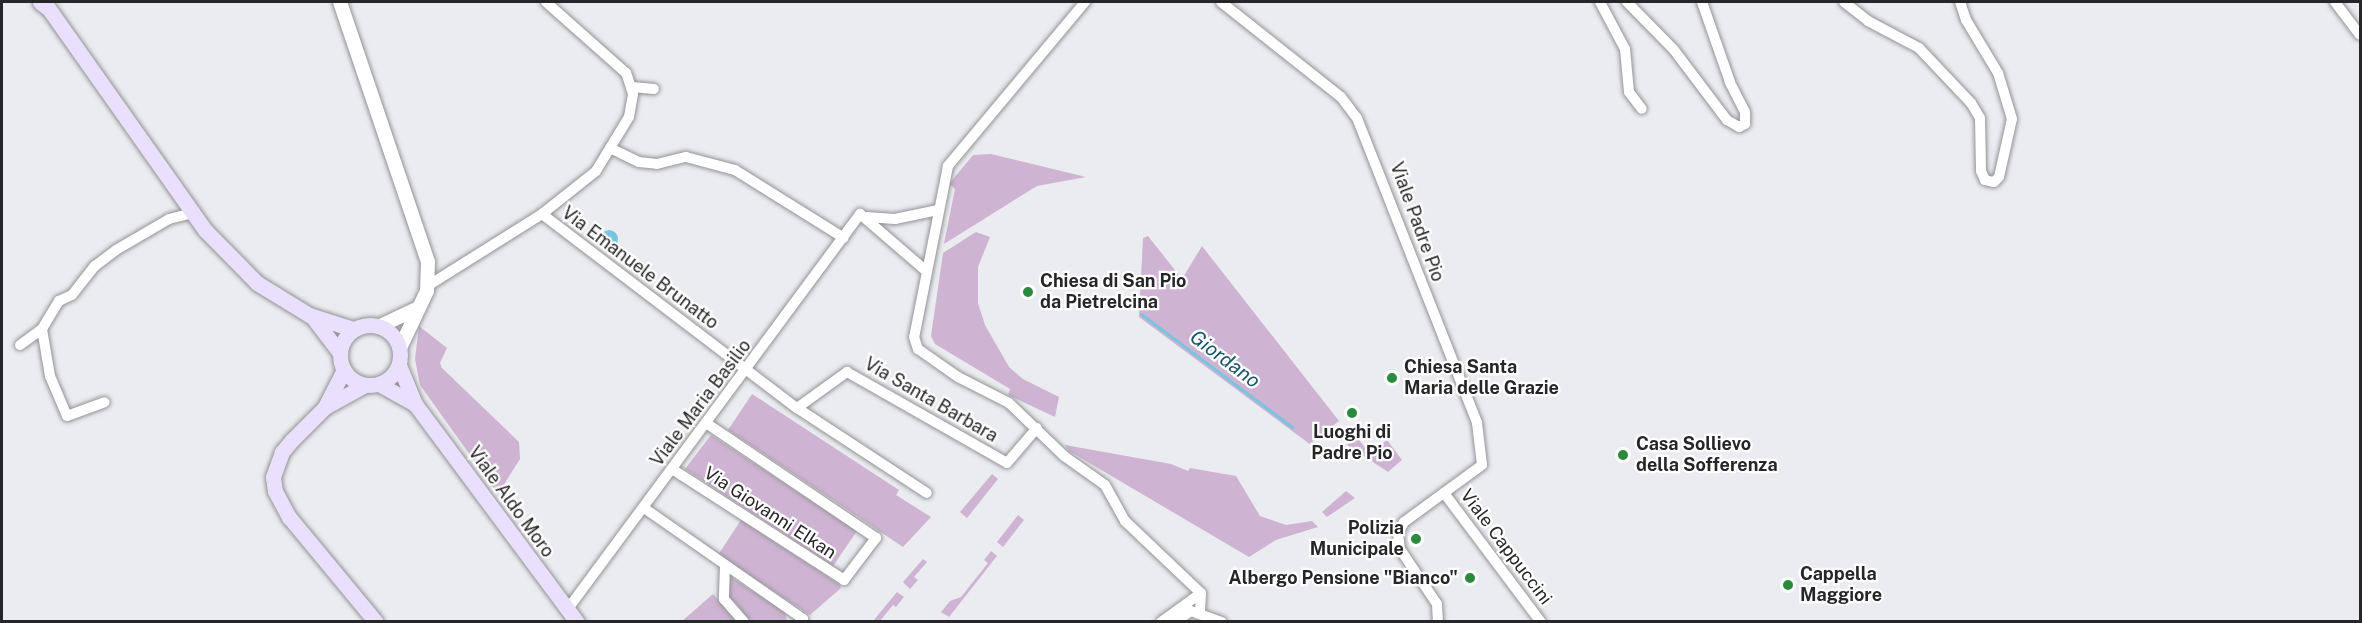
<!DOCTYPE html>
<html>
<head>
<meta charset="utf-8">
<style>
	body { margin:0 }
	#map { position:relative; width:2362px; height:623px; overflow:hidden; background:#ebecef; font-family:"Public Sans",sans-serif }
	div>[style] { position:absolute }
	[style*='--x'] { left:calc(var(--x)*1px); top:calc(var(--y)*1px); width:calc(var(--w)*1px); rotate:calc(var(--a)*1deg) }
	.green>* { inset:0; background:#ceb4d2 }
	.water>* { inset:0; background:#79c4de }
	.round { border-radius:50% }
	.stream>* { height:3px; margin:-1.5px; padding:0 1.5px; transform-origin:1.5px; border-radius:1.5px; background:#79c4de }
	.roads { filter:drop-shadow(0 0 2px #929395) drop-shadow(0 0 2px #929395) }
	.minor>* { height:10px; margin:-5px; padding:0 5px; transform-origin:5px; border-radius:5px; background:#fff }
	.tertiary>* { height:14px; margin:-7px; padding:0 7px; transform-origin:7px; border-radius:7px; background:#fff }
	.secondary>* { height:15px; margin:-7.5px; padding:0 7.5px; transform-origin:7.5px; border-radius:7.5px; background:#e9e0fe }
	.secondary>.ring { margin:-7.5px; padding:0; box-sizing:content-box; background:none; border:15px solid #e9e0fe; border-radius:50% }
	.dots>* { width:16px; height:16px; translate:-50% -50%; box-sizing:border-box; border:3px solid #fff; border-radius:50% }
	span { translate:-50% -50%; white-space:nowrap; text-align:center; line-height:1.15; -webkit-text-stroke:4.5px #fff; paint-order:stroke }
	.street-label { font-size:18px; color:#262628 }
	.poi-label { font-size:18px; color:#262628; font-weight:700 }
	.left { translate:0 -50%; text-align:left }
	.right { translate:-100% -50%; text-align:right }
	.water-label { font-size:20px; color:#185668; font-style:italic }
	.frame { position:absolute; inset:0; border:3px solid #262628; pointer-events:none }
</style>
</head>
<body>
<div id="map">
	<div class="green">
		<div style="clip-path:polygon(991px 154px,1086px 177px,1037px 186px,944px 244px,955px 189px,949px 184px,973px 155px)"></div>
		<div style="clip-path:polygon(976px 232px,990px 237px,978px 267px,978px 303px,985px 325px,1009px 367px,1023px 379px,1059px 397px,1055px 417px,1008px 395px,1010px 389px,935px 344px,931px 336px,943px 253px)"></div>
		<div style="clip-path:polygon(1148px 236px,1182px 279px,1202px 246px,1339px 421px,1312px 442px,1315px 448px,1139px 317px,1143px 238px)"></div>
		<div style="clip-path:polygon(419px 326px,447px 348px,440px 363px,442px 368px,519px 442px,520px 459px,498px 494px,420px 385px,415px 359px)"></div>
		<div style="clip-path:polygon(752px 394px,899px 490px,896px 495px,931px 517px,903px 547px,728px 430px)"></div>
		<div style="clip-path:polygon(711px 435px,857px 531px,833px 566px,685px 469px)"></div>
		<div style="clip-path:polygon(1357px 437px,1369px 453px,1387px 440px,1402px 460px,1388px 472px,1347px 445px)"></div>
		<div style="clip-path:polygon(1065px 445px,1171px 464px,1188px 471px,1190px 468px,1236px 476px,1260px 516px,1286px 525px,1312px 521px,1318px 527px,1276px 540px,1249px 557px,1069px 451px)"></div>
		<div style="clip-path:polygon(992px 474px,998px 479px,967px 518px,960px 512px)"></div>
		<div style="clip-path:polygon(1346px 491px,1355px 498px,1327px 517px,1322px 512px)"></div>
		<div style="clip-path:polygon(1018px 515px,1024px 520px,1003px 547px,997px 542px)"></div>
		<div style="clip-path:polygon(741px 520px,839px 584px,841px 588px,810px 615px,718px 555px)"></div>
		<div style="clip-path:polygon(991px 551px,997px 556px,949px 617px,941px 612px,950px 601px,961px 597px,988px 563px,984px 560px)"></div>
		<div style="clip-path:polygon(923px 559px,927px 562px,914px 577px,918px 580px,910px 589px,903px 582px)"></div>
		<div style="clip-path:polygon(729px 576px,785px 612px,787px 621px,749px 621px,728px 599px)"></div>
		<div style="clip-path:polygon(897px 592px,904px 597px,896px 607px,893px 605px,880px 621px,873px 621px)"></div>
		<div style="clip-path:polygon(713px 594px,737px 621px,681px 622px)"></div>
	</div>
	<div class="water">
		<div class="round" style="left:600px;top:230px;width:18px;height:18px"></div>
	</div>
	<div class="stream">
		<div style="--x:1141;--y:314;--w:189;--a:36.8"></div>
	</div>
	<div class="roads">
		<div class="minor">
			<div style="--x:1085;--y:2;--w:214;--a:129.9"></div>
			<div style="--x:948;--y:166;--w:174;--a:101.2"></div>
			<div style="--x:914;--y:337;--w:13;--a:72"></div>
			<div style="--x:918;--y:349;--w:49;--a:35"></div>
			<div style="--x:958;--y:377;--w:57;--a:27"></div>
			<div style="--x:1009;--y:403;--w:76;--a:43.9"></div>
			<div style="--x:1064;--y:456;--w:50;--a:35.3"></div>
			<div style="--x:1105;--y:485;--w:41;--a:60.9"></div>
			<div style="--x:1125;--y:521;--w:105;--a:43.5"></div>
			<div style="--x:1201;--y:593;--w:18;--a:93"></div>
			<div style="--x:1221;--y:2;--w:153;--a:38.4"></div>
			<div style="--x:1341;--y:97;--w:26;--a:53"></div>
			<div style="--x:1357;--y:118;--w:328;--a:68.5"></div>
			<div style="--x:1477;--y:423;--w:42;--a:83.2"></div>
			<div style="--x:1482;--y:465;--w:97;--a:143.8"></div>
			<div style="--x:1404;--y:522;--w:13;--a:119"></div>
			<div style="--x:1398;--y:533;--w:16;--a:83"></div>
			<div style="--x:1400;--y:549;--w:66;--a:56.1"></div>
			<div style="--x:1437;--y:604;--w:18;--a:87"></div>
			<div style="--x:1600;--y:2;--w:53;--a:62"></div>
			<div style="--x:1625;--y:49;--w:43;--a:84.7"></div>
			<div style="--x:1629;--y:92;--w:21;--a:53"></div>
			<div style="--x:1627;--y:2;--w:67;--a:45.6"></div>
			<div style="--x:1674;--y:50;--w:88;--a:52.9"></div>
			<div style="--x:1727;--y:120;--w:14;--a:30"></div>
			<div style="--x:1739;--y:127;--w:7;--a:-27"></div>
			<div style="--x:1745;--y:124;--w:12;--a:-90"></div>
			<div style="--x:1745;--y:112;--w:34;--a:-117"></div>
			<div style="--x:1730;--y:82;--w:85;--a:-109.3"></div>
			<div style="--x:1844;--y:2;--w:31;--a:38"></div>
			<div style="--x:1868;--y:21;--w:58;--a:27.9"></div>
			<div style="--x:1919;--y:48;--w:76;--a:46.6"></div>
			<div style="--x:1971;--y:103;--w:17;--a:59"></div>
			<div style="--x:1980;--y:118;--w:53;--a:88.9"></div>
			<div style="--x:1981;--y:171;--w:10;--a:66"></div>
			<div style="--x:1985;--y:180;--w:9;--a:13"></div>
			<div style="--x:1994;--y:182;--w:7;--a:-45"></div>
			<div style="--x:1999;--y:177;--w:59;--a:-77.4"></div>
			<div style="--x:2012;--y:119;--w:48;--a:-106.9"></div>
			<div style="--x:1998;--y:73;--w:62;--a:-121.1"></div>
			<div style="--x:1966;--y:20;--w:19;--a:-108"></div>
			<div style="--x:2335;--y:2;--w:41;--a:52.9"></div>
			<div style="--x:632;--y:87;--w:22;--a:5"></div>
			<div style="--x:610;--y:148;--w:32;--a:26"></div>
			<div style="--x:639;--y:162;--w:18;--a:6"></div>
			<div style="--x:657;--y:164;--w:30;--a:-14"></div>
			<div style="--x:686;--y:157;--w:51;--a:14.9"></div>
			<div style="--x:735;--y:170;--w:128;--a:32"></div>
			<div style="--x:542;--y:214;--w:320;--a:37.3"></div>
			<div style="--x:797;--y:408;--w:155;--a:33.2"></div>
			<div style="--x:867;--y:217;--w:28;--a:4"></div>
			<div style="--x:895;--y:219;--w:44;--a:-11.8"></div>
			<div style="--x:429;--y:285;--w:133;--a:-32.1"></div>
			<div style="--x:542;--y:214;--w:69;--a:-38.5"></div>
			<div style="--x:596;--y:171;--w:63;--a:-58.6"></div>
			<div style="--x:629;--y:117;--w:23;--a:-80"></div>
			<div style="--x:633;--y:94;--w:22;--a:-108"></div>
			<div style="--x:626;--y:73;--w:107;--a:-138.4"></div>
			<div style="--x:42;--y:329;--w:48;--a:80.3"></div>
			<div style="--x:50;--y:376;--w:43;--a:67"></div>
			<div style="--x:67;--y:416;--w:40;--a:-20.2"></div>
			<div style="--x:20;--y:345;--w:27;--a:-36"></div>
			<div style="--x:42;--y:329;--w:33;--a:-59"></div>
			<div style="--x:59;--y:301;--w:14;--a:-25"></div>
			<div style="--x:72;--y:295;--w:37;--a:-52"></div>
			<div style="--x:95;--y:266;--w:26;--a:-37"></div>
			<div style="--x:116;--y:250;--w:61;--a:-30.3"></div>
			<div style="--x:169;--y:219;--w:25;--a:-14"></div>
			<div style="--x:797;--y:408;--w:62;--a:-35.8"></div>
			<div style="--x:847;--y:372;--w:184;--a:29.6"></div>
			<div style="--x:1007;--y:463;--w:46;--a:-49.4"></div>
			<div style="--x:672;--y:469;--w:205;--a:32.8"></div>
			<div style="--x:844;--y:580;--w:53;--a:-52.7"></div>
			<div style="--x:876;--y:538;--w:205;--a:-145.9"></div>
			<div style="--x:1444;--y:493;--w:161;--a:53.1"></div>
			<div style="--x:644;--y:508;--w:194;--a:34.9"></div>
			<div style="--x:803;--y:619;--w:4;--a:135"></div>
			<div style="--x:725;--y:566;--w:33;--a:92"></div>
			<div style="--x:724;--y:599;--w:30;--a:49"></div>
			<div style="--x:567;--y:610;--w:493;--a:-53.5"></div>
			<div style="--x:860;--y:214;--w:86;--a:40.7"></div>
			<div style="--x:1161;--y:622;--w:49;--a:-35.9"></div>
			<div style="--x:1175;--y:622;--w:19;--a:-35"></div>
			<div style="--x:1191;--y:611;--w:33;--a:20"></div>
		</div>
		<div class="tertiary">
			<div style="--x:340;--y:2;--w:274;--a:71.3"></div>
			<div style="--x:428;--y:262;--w:29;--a:92"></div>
			<div style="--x:427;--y:291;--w:63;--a:115.3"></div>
			<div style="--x:380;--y:326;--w:40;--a:-25"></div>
		</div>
		<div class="secondary">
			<div style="--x:40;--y:2;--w:11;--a:38"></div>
			<div style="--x:49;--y:9;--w:271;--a:54.8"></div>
			<div style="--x:205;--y:230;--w:74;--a:45.5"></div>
			<div style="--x:257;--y:283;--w:61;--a:31.6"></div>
			<div style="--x:309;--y:315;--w:46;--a:17.7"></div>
			<div style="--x:314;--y:319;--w:43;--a:52.6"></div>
			<div class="ring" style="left:340px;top:325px;width:45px;height:45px"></div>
			<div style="--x:399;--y:365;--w:42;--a:67.7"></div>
			<div style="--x:415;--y:404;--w:272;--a:53.4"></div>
			<div style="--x:379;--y:384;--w:41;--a:29.1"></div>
			<div style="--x:365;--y:385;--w:46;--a:151.2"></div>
			<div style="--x:325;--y:407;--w:47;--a:135"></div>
			<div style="--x:292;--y:440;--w:16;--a:130"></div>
			<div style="--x:282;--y:452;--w:27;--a:110"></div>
			<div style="--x:273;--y:477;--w:14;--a:82"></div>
			<div style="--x:275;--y:491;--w:30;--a:62"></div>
			<div style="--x:289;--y:517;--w:136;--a:50.4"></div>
			<div style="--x:326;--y:405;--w:39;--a:-63"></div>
		</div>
	</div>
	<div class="dots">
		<div style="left:1028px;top:292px;background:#2b8a3d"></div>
		<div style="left:1392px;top:378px;background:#2b8a3d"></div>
		<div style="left:1352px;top:413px;background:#2b8a3d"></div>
		<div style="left:1623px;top:455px;background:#2b8a3d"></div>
		<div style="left:1416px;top:539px;background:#2b8a3d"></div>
		<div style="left:1470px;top:578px;background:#2b8a3d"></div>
		<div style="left:1788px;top:585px;background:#2b8a3d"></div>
	</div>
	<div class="street-label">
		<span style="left:1417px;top:222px;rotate:70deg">Viale Padre Pio</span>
		<span style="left:640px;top:268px;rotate:37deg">Via Emanuele Brunatto</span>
		<span style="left:931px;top:400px;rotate:30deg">Via Santa Barbara</span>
		<span style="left:701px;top:403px;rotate:-53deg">Viale Maria Basilio</span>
		<span style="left:511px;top:502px;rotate:54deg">Viale Aldo Moro</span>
		<span style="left:770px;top:513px;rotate:33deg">Via Giovanni Elkan</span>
		<span style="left:1506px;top:547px;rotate:53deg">Viale Cappuccini</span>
	</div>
	<div class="poi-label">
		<span class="left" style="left:1040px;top:292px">Chiesa di San Pio<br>da Pietrelcina</span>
		<span class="left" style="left:1404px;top:378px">Chiesa Santa<br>Maria delle Grazie</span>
		<span style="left:1352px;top:443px">Luoghi di<br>Padre Pio</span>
		<span class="left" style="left:1636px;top:455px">Casa Sollievo<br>della Sofferenza</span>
		<span class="right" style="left:1404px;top:539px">Polizia<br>Municipale</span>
		<span class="left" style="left:1800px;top:585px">Cappella<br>Maggiore</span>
		<span class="right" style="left:1458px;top:578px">Albergo Pensione "Bianco"</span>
	</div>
	<div class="water-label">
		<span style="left:1225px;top:359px;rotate:37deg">Giordano</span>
	</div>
	<div class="frame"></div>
</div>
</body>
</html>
